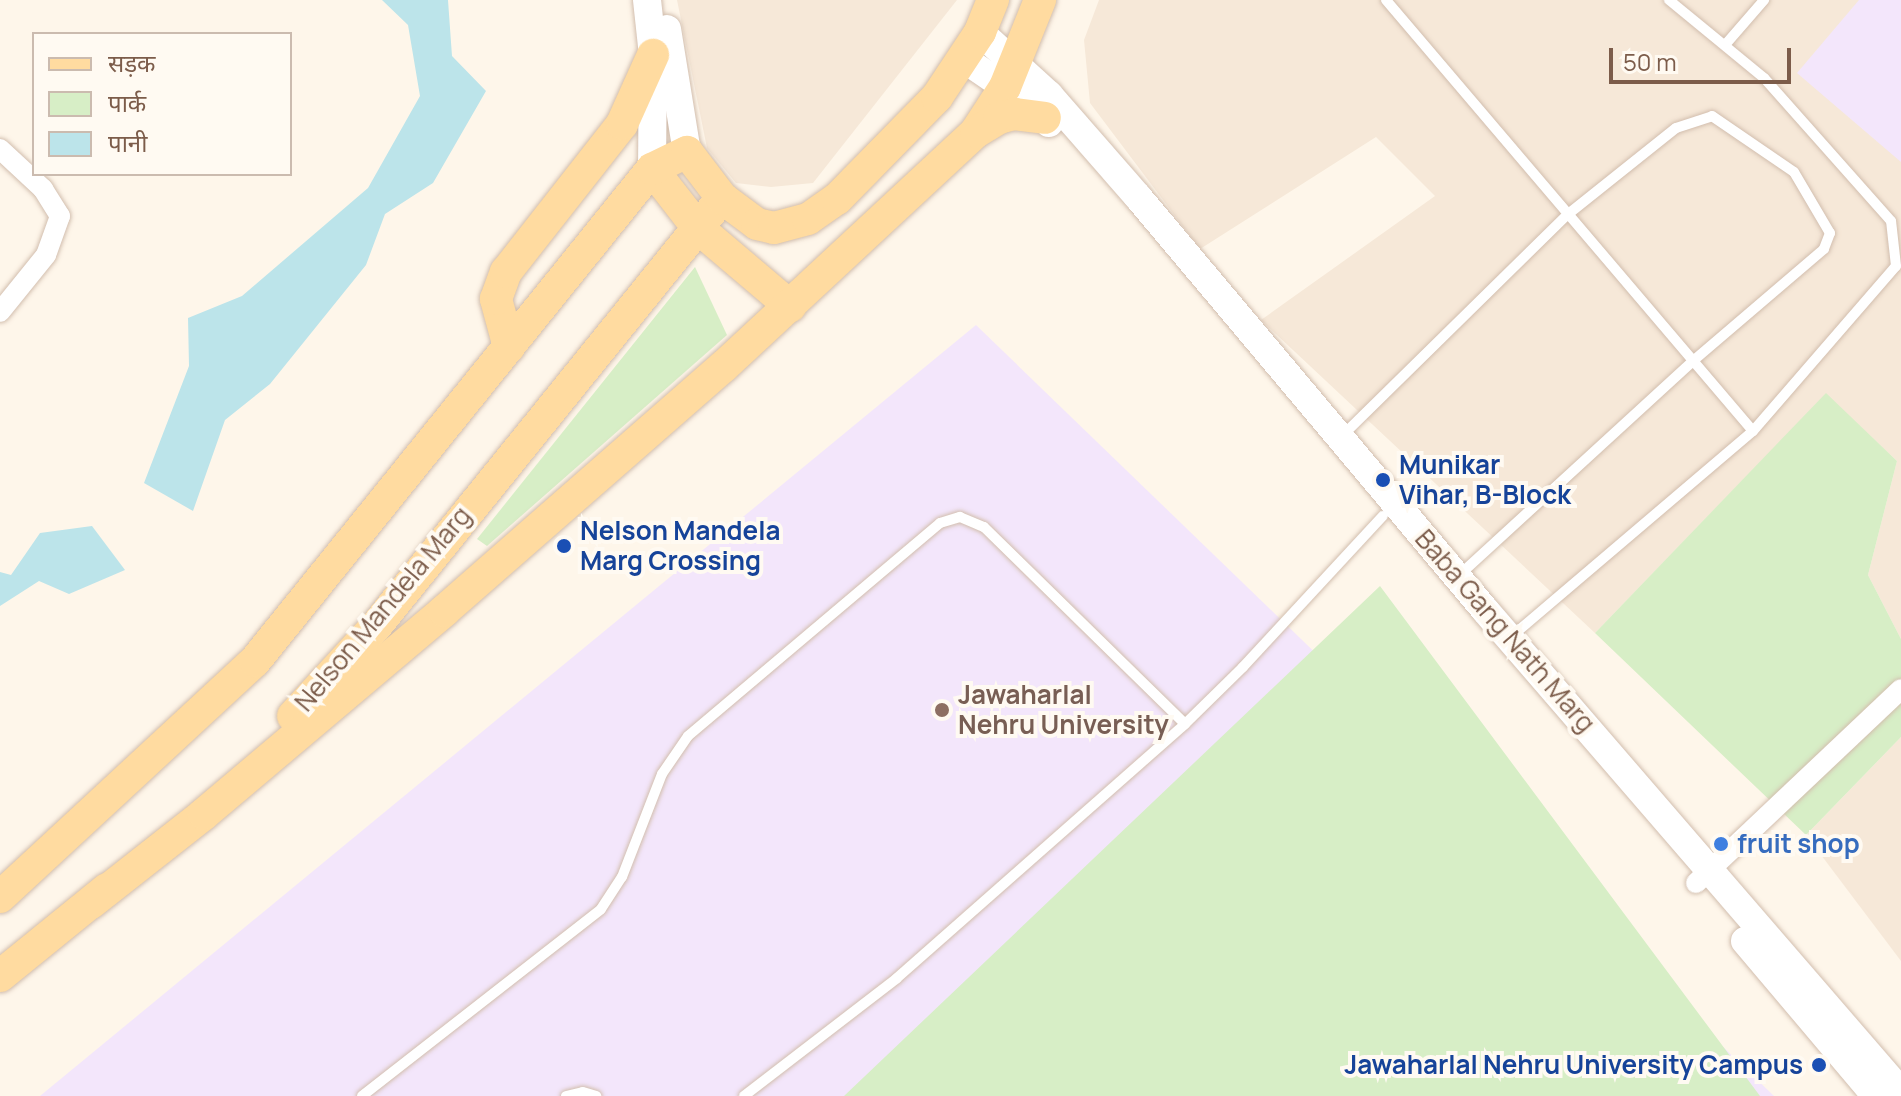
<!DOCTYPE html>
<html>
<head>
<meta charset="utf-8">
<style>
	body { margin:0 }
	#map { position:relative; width:1901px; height:1096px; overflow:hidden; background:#fef6ea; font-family:Manrope,"Noto Sans Devanagari",sans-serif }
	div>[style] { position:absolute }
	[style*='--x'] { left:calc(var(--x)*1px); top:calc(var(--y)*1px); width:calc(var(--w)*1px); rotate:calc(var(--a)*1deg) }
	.residential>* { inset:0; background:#f6e8d8 }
	.education>* { inset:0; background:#f3e6fb }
	.green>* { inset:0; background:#d7eec6 }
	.water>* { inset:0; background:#bce4ea }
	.roads { filter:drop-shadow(0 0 2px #d2beae) drop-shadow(0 0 2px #d2beae) }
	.lane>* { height:10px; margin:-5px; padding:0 5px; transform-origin:5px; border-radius:5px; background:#fff }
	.street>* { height:20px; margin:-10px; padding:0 10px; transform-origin:10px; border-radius:10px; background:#fff }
	.secondary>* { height:28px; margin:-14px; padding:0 14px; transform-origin:14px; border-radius:14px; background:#fff }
	.primary>* { height:32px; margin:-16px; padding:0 16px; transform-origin:16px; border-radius:16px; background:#ffdba0 }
	.dots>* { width:22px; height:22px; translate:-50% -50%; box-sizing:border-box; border:4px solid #fffaf2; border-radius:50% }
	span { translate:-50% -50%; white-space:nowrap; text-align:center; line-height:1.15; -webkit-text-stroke:8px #fffaf2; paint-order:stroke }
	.transit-label { font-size:26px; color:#164399; font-weight:700 }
	.left { translate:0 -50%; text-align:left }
	.right { translate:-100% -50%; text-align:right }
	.street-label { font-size:26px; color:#7c5c4a }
	.education-label { font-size:26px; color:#785e54; font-weight:700 }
	.shop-label { font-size:26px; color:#366cbe; font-weight:700 }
	.legend { position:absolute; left:32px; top:32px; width:260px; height:144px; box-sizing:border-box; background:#fffaf2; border:2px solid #cbbbaf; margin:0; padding:10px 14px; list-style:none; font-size:24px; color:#7c5c4a }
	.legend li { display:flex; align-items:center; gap:16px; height:40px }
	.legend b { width:40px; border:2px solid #cbbbaf }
	.scale { position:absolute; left:1609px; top:48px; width:182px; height:36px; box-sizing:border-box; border:4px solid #7c5c4a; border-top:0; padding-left:10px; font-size:24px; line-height:28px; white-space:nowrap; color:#7c5c4a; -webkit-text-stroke:6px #fffaf2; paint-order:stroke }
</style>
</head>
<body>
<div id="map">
	<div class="residential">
		<div style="clip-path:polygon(677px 0,957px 0,813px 183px,771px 187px,736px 183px,707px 148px)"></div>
		<div style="clip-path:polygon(1099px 0,1901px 0,1901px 639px,1868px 575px,1897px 461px,1826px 394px,1595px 633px,1261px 320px,1435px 196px,1376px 137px,1200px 249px,1090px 103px,1084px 40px)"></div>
		<div style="clip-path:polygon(1901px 737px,1901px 961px,1806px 835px)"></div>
	</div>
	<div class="education">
		<div style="clip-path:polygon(1859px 0,1901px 0,1901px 162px,1797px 73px)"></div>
		<div style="clip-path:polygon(976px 325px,1774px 1096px,40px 1096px)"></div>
	</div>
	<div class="green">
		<div style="clip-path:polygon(695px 267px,727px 335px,487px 546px,477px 539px)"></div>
		<div style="clip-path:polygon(1826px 393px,1897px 461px,1868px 575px,1901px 639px,1901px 737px,1806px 835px,1595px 633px)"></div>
		<div style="clip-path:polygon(1380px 586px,1760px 1096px,843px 1096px,844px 1096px)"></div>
	</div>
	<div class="water">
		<div style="clip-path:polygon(382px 0,448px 0,452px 56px,486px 91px,433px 183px,385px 214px,366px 265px,270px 384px,225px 420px,193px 511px,144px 483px,189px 366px,188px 318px,242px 296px,368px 188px,420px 96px,408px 25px)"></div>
		<div style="clip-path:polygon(92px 526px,125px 570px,69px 594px,39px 581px,0 606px,0 572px,11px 575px,40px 533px)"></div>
	</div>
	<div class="roads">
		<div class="lane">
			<div style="--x:1386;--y:0;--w:566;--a:49.59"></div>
			<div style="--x:1725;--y:45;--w:60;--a:-49.1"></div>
			<div style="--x:1342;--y:436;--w:315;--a:-44.5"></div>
			<div style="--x:1567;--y:215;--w:139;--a:-38.6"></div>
			<div style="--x:1676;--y:128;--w:38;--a:-18"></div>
			<div style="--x:1712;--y:116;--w:99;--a:34.3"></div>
			<div style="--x:1794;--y:172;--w:71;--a:59.5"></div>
			<div style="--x:1830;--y:233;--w:17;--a:111"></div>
			<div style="--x:1824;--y:249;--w:172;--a:139.5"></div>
			<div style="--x:1693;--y:361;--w:305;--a:137.5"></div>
			<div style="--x:1512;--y:636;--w:316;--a:-40.4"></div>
			<div style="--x:1753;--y:431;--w:218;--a:-49.1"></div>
			<div style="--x:1896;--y:266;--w:45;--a:-96.3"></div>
			<div style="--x:1891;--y:221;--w:191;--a:-131.6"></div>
			<div style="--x:1764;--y:78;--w:123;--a:-140.6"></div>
			<div style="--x:362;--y:1096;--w:303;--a:-38"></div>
			<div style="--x:601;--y:909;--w:38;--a:-57"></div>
			<div style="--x:622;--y:877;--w:110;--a:-68.8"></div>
			<div style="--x:662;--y:774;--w:46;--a:-55.6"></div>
			<div style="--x:688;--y:736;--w:330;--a:-40.2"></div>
			<div style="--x:940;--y:523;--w:21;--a:-17"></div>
			<div style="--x:960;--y:517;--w:26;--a:23"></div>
			<div style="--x:984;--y:527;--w:281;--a:44.4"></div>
			<div style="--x:566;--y:1096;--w:17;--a:-13"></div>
			<div style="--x:583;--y:1092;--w:14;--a:17"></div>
			<div style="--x:744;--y:1096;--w:193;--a:-37.6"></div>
			<div style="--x:897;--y:978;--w:384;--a:-41.4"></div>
			<div style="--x:1185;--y:724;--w:81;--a:-44.5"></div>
			<div style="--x:1243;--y:667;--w:206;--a:-47.2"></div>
		</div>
		<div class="street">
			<div style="--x:0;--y:149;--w:59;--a:42.9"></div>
			<div style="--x:43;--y:189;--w:32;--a:58"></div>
			<div style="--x:60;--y:216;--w:41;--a:109.7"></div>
			<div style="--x:46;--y:255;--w:73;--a:128.9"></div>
			<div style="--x:1696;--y:883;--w:282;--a:-43.4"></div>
		</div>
		<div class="secondary">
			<div style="--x:647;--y:0;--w:55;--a:83.8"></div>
			<div style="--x:653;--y:55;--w:114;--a:90.5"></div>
			<div style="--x:667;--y:29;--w:125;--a:80.8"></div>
			<div style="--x:980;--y:32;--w:93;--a:42.4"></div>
			<div style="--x:1049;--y:95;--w:135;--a:48.9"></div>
			<div style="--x:1138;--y:197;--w:539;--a:49.96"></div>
			<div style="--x:1485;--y:610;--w:637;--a:49.2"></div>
			<div style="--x:964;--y:59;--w:85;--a:34.4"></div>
			<div style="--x:1034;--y:107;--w:22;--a:47"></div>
			<div style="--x:1745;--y:941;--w:203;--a:49.8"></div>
		</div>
		<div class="primary">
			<div style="--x:977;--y:130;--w:51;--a:-56.9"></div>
			<div style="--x:1005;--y:87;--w:94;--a:-68.1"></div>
			<div style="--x:652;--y:169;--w:75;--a:52.1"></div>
			<div style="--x:698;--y:228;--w:121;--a:40.3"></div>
			<div style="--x:509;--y:347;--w:50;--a:-105.2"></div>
			<div style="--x:496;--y:299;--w:29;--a:-70"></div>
			<div style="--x:506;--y:272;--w:188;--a:-51.9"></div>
			<div style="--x:622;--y:124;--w:76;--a:-65.8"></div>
			<div style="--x:293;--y:716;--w:124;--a:-47.3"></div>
			<div style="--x:377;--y:625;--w:549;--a:-51.06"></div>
			<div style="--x:0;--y:897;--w:347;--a:-42.8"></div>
			<div style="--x:255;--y:661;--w:632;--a:-51.1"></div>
			<div style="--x:652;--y:169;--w:39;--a:-26"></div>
			<div style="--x:687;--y:152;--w:58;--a:52.7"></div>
			<div style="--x:722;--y:198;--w:44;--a:36.6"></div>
			<div style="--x:757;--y:224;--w:17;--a:13"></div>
			<div style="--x:774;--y:228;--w:35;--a:-15"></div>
			<div style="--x:808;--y:219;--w:35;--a:-35"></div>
			<div style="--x:837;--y:199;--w:143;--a:-45.6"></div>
			<div style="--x:937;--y:97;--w:78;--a:-56.5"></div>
			<div style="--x:980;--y:32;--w:35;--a:-68"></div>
			<div style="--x:91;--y:903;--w:144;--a:-38.2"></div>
			<div style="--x:204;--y:814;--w:314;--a:-40.2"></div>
			<div style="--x:444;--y:611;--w:371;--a:-41.2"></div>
			<div style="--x:723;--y:367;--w:345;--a:-42.9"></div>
			<div style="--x:976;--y:132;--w:27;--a:-31"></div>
			<div style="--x:999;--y:118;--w:16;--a:-15"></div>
			<div style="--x:1014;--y:114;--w:31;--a:7"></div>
			<div style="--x:0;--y:976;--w:138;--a:-39.1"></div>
		</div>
	</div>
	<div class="dots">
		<div style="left:1383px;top:480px;background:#1a4fb4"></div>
		<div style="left:564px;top:546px;background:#1a4fb4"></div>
		<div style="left:942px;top:710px;background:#8d6e63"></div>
		<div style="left:1721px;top:844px;background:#3f7fe0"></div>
		<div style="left:1819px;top:1065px;background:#1a4fb4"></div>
	</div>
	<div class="transit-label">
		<span class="left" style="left:1399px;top:480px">Munikar<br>Vihar, B-Block</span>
		<span class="left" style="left:580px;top:546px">Nelson Mandela<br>Marg Crossing</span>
		<span class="right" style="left:1803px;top:1065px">Jawaharlal Nehru University Campus</span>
	</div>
	<div class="street-label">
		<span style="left:383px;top:609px;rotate:-50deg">Nelson Mandela Marg</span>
		<span style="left:1505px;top:631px;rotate:49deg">Baba Gang Nath Marg</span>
	</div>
	<div class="education-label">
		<span class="left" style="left:958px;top:710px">Jawaharlal<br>Nehru University</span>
	</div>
	<div class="shop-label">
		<span class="left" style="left:1737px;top:844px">fruit shop</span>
	</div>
	<ul class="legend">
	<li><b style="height:10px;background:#ffdba0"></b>सड़क</li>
	<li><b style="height:22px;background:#d7eec6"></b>पार्क</li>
	<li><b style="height:22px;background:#bce4ea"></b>पानी</li>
	</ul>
	<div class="scale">50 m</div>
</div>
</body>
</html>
